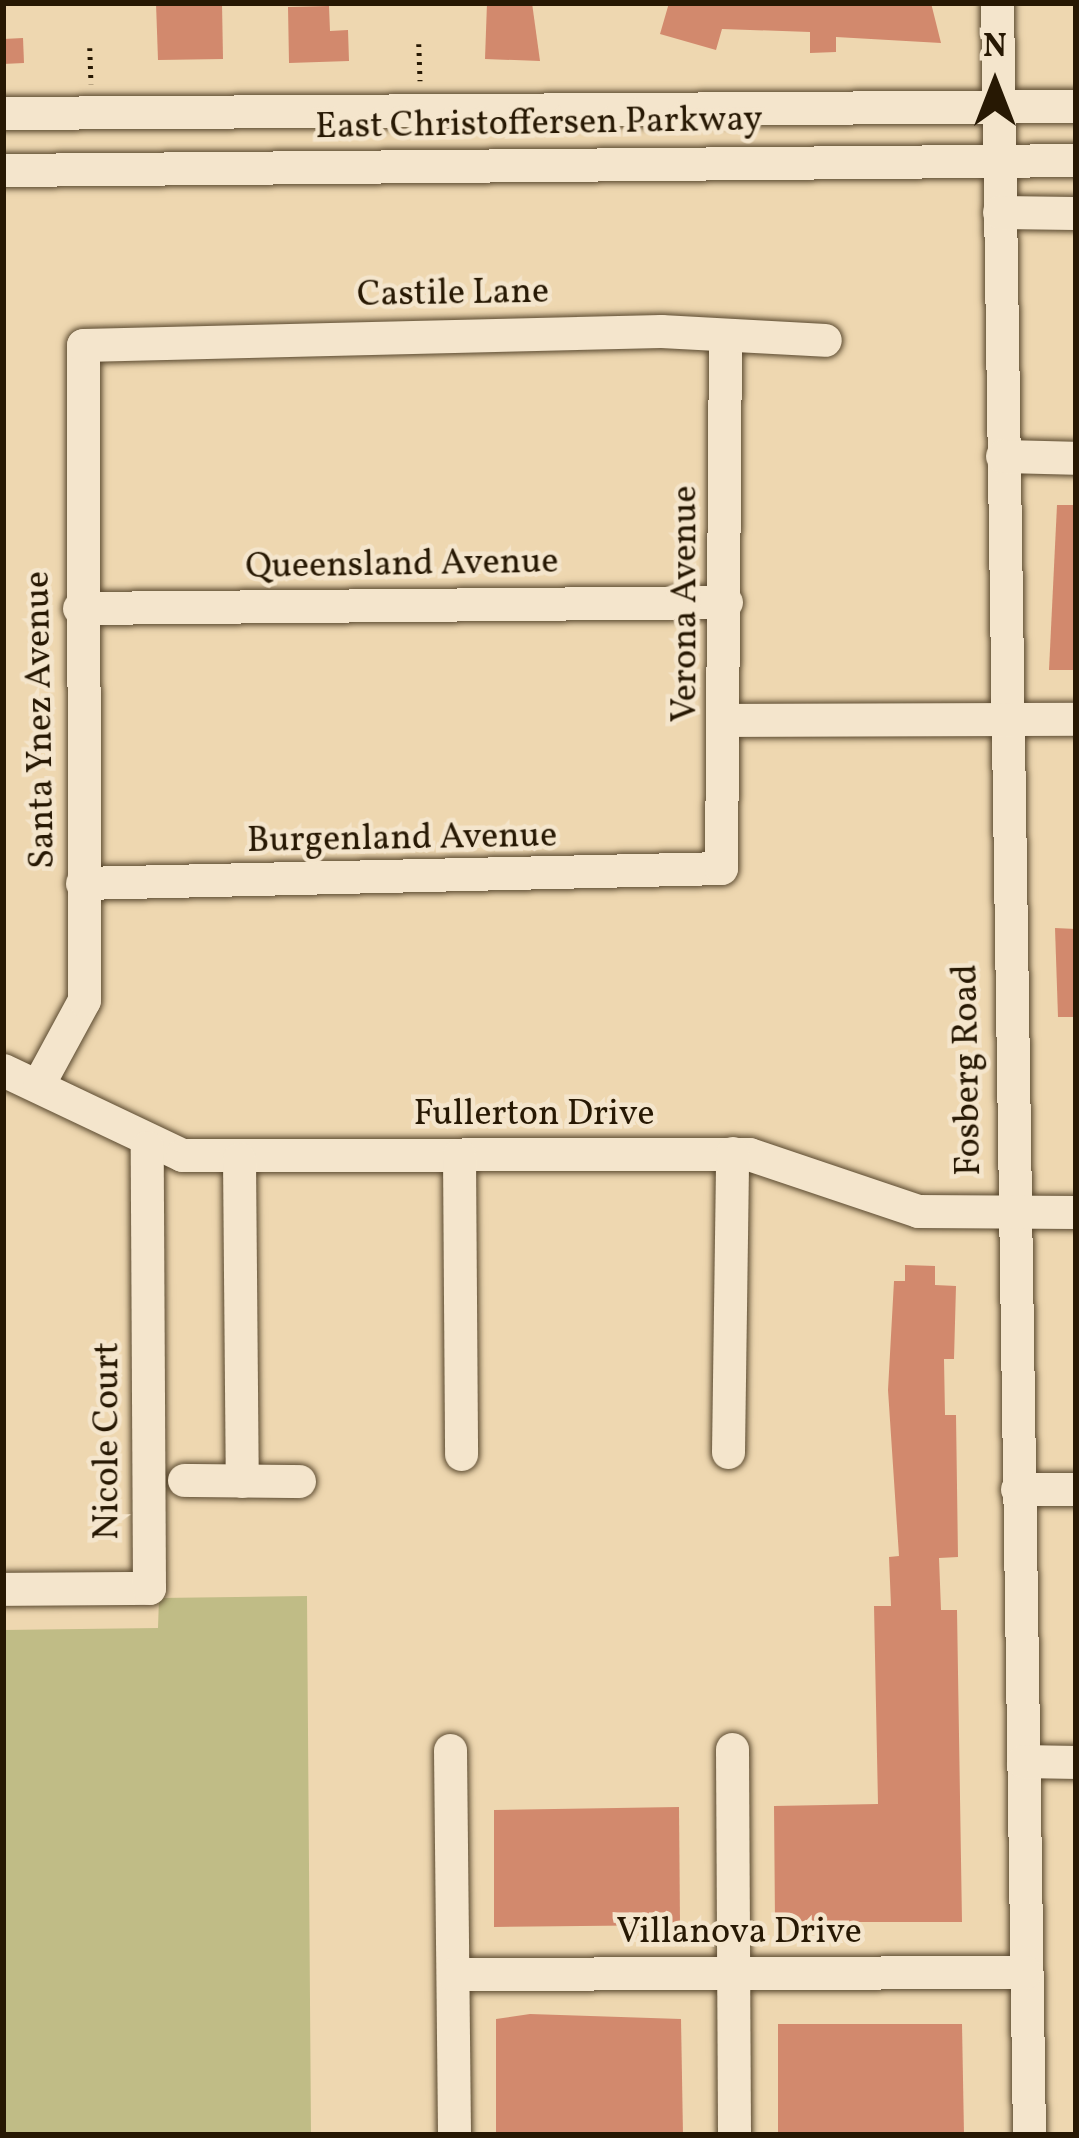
<!DOCTYPE html>
<html>
<head>
<meta charset="utf-8">
<style>
	body { margin:0 }
	#map { position:relative; width:1079px; height:2138px; overflow:hidden; background:#eed7b0; font-family:Vollkorn,serif }
	div>[style] { position:absolute }
	[style*='--x'] { left:calc(var(--x)*1px); top:calc(var(--y)*1px); width:calc(var(--w)*1px); rotate:calc(var(--a)*1deg) }
	.green>* { inset:0; background:#c0bc86 }
	.building>* { inset:0; background:#d2896d }
	.path>* { height:4.5px; margin-top:-2.25px; transform-origin:0; background:repeating-linear-gradient(90deg,#271803 0 3px,transparent 0 9px) }
	.roads { filter:drop-shadow(0 0 3px #59482e) drop-shadow(0 0 3px #59482e) }
	.minor>* { height:33px; margin:-16.5px; padding:0 16.5px; transform-origin:16.5px; border-radius:16.5px; background:#f4e5cc }
	span { translate:-50% -50%; white-space:nowrap; text-align:center; line-height:1.15; -webkit-text-stroke:9px #f4e5cc; paint-order:stroke }
	.street-label { font-size:36px; color:#271803 }
	.frame { position:absolute; inset:0; border:6px solid #271803; pointer-events:none }
	.north { position:absolute; left:935px; top:24px; width:120px; height:120px; -webkit-text-stroke:9px #f4e5cc; paint-order:stroke; rotate:0deg; font-size:33px; font-weight:700; line-height:48px; text-align:center; color:#271803 }
	.north::after { content:''; display:block; margin:auto; width:42px; height:54px; background:#271803; clip-path:polygon(50% 0,100% 100%,50% 72%,0 100%) }
</style>
</head>
<body>
<div id="map">
	<div class="green">
		<div style="clip-path:polygon(307px 1596px,311px 2135px,3px 2135px,3px 1630px,158px 1628px,159px 1598px)"></div>
	</div>
	<div class="building">
		<div style="clip-path:polygon(156px 3px,222px 3px,223px 59px,158px 60px)"></div>
		<div style="clip-path:polygon(487px 3px,532px 3px,540px 61px,485px 59px)"></div>
		<div style="clip-path:polygon(669px 3px,931px 3px,941px 43px,836px 37px,836px 52px,810px 53px,810px 32px,722px 29px,716px 50px,660px 34px)"></div>
		<div style="clip-path:polygon(329px 6px,330px 31px,348px 30px,349px 61px,289px 63px,288px 7px)"></div>
		<div style="clip-path:polygon(23px 38px,24px 63px,3px 64px,3px 39px)"></div>
		<div style="clip-path:polygon(1057px 505px,1076px 505px,1076px 670px,1049px 670px)"></div>
		<div style="clip-path:polygon(1055px 928px,1076px 929px,1076px 1017px,1058px 1017px)"></div>
		<div style="clip-path:polygon(905px 1265px,935px 1266px,935px 1285px,956px 1286px,954px 1359px,944px 1359px,945px 1415px,956px 1415px,958px 1557px,939px 1558px,941px 1610px,957px 1610px,962px 1922px,775px 1922px,774px 1806px,878px 1804px,874px 1606px,891px 1606px,889px 1557px,899px 1556px,888px 1390px,894px 1281px,905px 1281px)"></div>
		<div style="clip-path:polygon(679px 1807px,680px 1925px,494px 1927px,494px 1810px)"></div>
		<div style="clip-path:polygon(530px 2014px,681px 2019px,683px 2135px,496px 2135px,496px 2019px)"></div>
		<div style="clip-path:polygon(778px 2024px,962px 2024px,964px 2135px,778px 2135px)"></div>
	</div>
	<div class="path">
		<div style="--x:419;--y:44;--w:37;--a:88"></div>
		<div style="--x:90;--y:48;--w:36;--a:88"></div>
	</div>
	<div class="roads">
		<div class="minor">
			<div style="--x:997;--y:3;--w:2132;--a:89.14"></div>
			<div style="--x:3;--y:113;--w:1073;--a:-0.37"></div>
			<div style="--x:3;--y:170;--w:1073;--a:-0.53"></div>
			<div style="--x:999;--y:212;--w:77;--a:0.7"></div>
			<div style="--x:1002;--y:456;--w:74;--a:1.5"></div>
			<div style="--x:79;--y:608;--w:647;--a:-0.53"></div>
			<div style="--x:726;--y:720;--w:350;--a:-0.2"></div>
			<div style="--x:82;--y:883;--w:639;--a:-1.34"></div>
			<div style="--x:721;--y:868;--w:528;--a:-89.57"></div>
			<div style="--x:3;--y:1070;--w:198;--a:25.4"></div>
			<div style="--x:182;--y:1155;--w:567;--a:-0.1"></div>
			<div style="--x:749;--y:1154;--w:178;--a:18.6"></div>
			<div style="--x:918;--y:1211;--w:158;--a:0.4"></div>
			<div style="--x:39;--y:1083;--w:94;--a:-61.5"></div>
			<div style="--x:84;--y:1000;--w:655;--a:-90.09"></div>
			<div style="--x:83;--y:345;--w:578;--a:-1.39"></div>
			<div style="--x:661;--y:331;--w:164;--a:3.1"></div>
			<div style="--x:459;--y:1155;--w:299;--a:89.6"></div>
			<div style="--x:239;--y:1159;--w:322;--a:89.5"></div>
			<div style="--x:728;--y:1452;--w:299;--a:-89.2"></div>
			<div style="--x:184;--y:1480;--w:115;--a:0.5"></div>
			<div style="--x:1017;--y:1489;--w:59;--a:0"></div>
			<div style="--x:3;--y:1589;--w:146;--a:-0.4"></div>
			<div style="--x:149;--y:1588;--w:441;--a:-90.3"></div>
			<div style="--x:732;--y:1749;--w:386;--a:89.7"></div>
			<div style="--x:450;--y:1750;--w:385;--a:89.4"></div>
			<div style="--x:1023;--y:1761;--w:53;--a:1.1"></div>
			<div style="--x:453;--y:1974;--w:572;--a:-0.2"></div>
		</div>
	</div>
	<div class="street-label">
		<span style="left:539px;top:125px;rotate:-1deg">East Christoffersen Parkway</span>
		<span style="left:453px;top:295px;rotate:-1deg">Castile Lane</span>
		<span style="left:402px;top:566px;rotate:-1deg">Queensland Avenue</span>
		<span style="left:687px;top:604px;rotate:-90deg">Verona Avenue</span>
		<span style="left:42px;top:720px;rotate:-91deg">Santa Ynez Avenue</span>
		<span style="left:402px;top:840px;rotate:-1deg">Burgenland Avenue</span>
		<span style="left:969px;top:1070px;rotate:-91deg">Fosberg Road</span>
		<span style="left:534px;top:1116px">Fullerton Drive</span>
		<span style="left:109px;top:1441px;rotate:-90deg">Nicole Court</span>
		<span style="left:739px;top:1934px">Villanova Drive</span>
	</div>
	<div class="frame"></div>
	<div class="north">N</div>
</div>
</body>
</html>
